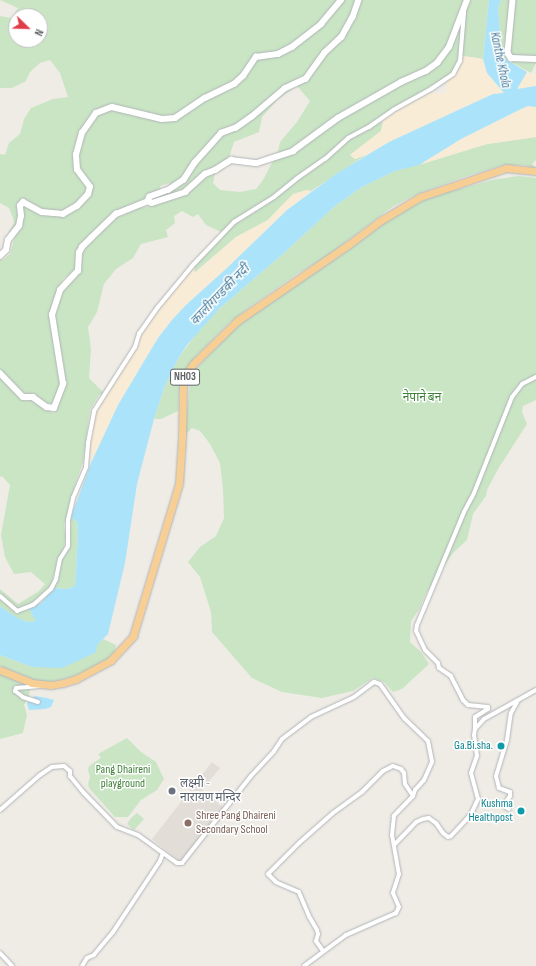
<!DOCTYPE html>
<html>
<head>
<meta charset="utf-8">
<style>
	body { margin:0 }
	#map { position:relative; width:536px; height:966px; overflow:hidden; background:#efece6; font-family:"Sofia Sans Condensed","Noto Sans Devanagari",sans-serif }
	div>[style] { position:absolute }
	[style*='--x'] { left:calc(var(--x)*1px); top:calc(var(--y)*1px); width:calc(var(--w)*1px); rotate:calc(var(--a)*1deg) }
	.education>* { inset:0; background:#e2ddd7 }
	.green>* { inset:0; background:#c9e5c4 }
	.sand>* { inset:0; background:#f9ecd7 }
	.water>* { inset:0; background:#abe3fa }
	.roads { filter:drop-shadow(0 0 1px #b1b4b7) drop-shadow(0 0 1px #b1b4b7) }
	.street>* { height:4px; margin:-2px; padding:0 2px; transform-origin:2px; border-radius:2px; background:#fff }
	.secondary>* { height:5.5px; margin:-2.75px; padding:0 2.75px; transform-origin:2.75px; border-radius:2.75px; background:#fff }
	.highway>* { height:7px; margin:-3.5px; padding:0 3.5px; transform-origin:3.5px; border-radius:3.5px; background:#f7cf95 }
	.dots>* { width:11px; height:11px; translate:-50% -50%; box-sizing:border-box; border:2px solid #fff; border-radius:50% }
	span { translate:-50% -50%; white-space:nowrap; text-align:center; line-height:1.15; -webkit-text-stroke:3px #fff; paint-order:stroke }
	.shield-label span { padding:1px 3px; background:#fff; border:1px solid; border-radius:3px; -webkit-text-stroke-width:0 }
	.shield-label { font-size:11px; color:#5e6265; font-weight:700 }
	.park-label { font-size:12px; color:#40803a }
	.culture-label { font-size:12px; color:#0d838f }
	.right { translate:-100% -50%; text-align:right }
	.worship-label { font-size:12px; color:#5b616d }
	.left { translate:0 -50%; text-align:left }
	.education-label { font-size:12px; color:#785e54 }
	.water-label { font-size:13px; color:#427b9b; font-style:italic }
	.north { position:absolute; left:8px; top:8px; width:40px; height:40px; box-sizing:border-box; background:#fff; border:1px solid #bfc0c1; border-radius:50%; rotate:113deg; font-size:11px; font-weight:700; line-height:16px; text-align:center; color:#5e6265 }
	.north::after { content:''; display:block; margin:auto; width:14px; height:18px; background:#df3c48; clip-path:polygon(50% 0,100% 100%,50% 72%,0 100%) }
</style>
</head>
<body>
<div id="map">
	<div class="education">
		<div style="clip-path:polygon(212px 762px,220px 768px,202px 790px,223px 807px,181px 862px,152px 839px)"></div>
	</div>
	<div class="green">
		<div style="clip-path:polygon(evenodd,0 0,489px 0,483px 59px,463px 56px,458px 58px,452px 73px,342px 141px,322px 160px,221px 232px,206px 225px,198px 214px,193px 217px,182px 211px,174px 216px,175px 223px,166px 230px,168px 237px,141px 244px,133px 258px,116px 269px,104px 284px,97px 312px,88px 327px,91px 349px,89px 378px,104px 393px,99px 395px,90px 410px,83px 462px,74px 488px,70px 509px,64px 525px,66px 538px,63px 551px,58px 559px,51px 585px,35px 601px,23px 608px,16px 608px,0 593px,0 589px,18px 604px,39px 591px,45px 584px,31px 572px,14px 574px,5px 557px,1px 535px,10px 485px,2px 476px,0 477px,0 377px,24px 401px,34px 400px,53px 413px,57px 410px,64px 389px,64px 367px,54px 316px,63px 288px,75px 279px,80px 271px,83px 251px,114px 219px,139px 208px,152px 206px,162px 196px,177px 188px,187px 179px,184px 175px,171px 186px,169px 183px,160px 186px,161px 192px,147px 196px,146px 199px,115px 212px,79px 248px,77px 267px,73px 272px,63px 279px,57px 292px,50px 315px,59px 370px,60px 382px,57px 394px,53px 402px,47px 405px,36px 396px,28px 395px,23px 392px,0 370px,0 259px,3px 260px,10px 254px,15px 236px,9px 232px,14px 223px,13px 218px,9px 208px,0 203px,0 154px,5px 155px,9px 143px,20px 134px,24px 119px,31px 108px,53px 99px,68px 97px,60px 73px,50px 60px,40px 63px,30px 72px,26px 81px,12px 88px,0 88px,0 16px,11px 18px,18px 8px,0 0,16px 16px,40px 16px,40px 40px,16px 40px,16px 16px,0 0,297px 86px,310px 101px,297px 122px,280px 142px,278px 151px,263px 180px,256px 189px,240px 192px,220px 190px,213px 183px,215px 174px,226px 167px,234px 142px,259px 132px,262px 117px,278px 99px,297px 86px)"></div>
		<div style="clip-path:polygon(501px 0,536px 0,536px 63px,531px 73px,505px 59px,501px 44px,498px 8px)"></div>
		<div style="clip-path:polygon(383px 122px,381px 131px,350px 155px,355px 159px,366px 155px,311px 191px,306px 190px,284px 203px,268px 220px,236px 237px,194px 273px,194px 266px,222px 239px,225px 231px,271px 201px,339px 150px,347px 141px,377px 123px)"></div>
		<div style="clip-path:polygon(536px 137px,536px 160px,532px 164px,536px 169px,523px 165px,503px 165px,461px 178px,417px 194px,392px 207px,327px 256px,297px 274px,251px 306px,229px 323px,196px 356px,182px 376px,179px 392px,178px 411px,161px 419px,154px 419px,164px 388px,178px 359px,199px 330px,220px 308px,284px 253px,335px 206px,362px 187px,395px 171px,487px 144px)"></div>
		<div style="clip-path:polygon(518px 176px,536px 178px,536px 400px,523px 406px,522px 412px,527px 424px,498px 469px,487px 490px,486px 496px,473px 514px,467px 540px,453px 553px,426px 593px,420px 608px,411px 621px,410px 642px,421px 652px,429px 664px,402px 689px,393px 692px,384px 682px,373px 678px,353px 691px,322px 698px,282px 692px,252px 678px,212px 632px,211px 612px,200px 577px,188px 562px,200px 547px,216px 536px,224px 518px,223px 489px,220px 463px,210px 444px,200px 431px,192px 428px,185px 435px,190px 379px,194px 371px,238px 325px,346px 252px,390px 219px,410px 207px,434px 196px,492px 180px)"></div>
		<div style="clip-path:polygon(71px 517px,77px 522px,78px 534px,75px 586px,67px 589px,54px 588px,62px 560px,69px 548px)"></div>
		<div style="clip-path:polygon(0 597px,16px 612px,20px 612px,29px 609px,37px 621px,27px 622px,13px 616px,0 606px)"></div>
		<div style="clip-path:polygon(103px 639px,116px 645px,114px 655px,83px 673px,54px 682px,37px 681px,0 666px,0 655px,32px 667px,98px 644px)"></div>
		<div style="clip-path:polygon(0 674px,30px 686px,29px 696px,24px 705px,27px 715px,23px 733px,0 739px)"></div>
		<div style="clip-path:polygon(127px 738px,141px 752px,156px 762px,164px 779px,157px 790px,141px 800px,128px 817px,115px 817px,89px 788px,88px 784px,90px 777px,88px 770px,89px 766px,101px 758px,98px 754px)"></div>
		<div style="clip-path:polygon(137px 813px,144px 819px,134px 830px,127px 824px,131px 818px)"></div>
	</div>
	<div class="sand">
		<div style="clip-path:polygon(463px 56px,483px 59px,487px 73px,504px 93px,460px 108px,435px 122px,389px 142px,366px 155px,355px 159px,350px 155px,381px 131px,383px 122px,392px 114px,430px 93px,439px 94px,446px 92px,447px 85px,445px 83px,454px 75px,460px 67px)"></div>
		<div style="clip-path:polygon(527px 72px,536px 75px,536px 86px,517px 89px)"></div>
		<div style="clip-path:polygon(528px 106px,536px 107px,536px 137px,487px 144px,419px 165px,461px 139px)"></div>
		<div style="clip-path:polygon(306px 190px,311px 191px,287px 210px,227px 268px,186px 305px,172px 320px,158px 338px,118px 405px,91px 463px,89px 449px,95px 414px,136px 349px,141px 334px,159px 307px,194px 266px,195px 273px,236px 237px,268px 220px,293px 194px)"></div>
	</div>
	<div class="water">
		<div style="clip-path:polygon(489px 0,501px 0,498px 8px,501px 44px,505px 59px,527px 72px,517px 89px,536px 86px,536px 107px,528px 106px,519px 110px,461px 139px,419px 165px,395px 171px,362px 187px,335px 206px,284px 253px,220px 308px,187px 345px,178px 359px,164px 388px,154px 419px,137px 484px,125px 563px,108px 634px,98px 644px,95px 653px,62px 668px,32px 667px,0 655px,0 606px,14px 616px,27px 622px,36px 621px,29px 609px,41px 603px,54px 588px,67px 589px,75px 586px,78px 534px,77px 522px,71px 517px,91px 463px,118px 405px,158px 338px,172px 320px,186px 305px,227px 268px,287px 210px,336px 174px,389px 142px,493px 94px,504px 93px,487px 73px,483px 59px)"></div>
		<div style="clip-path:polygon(35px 696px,47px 698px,54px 700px,51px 707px,45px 709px,29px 710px,27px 703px)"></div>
	</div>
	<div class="roads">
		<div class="street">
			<div style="--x:0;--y:596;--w:23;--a:41"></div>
			<div style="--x:17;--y:611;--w:17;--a:-21"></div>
			<div style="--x:33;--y:605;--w:24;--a:-42"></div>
			<div style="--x:51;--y:589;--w:11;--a:-63"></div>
			<div style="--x:56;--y:579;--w:20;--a:-79"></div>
			<div style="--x:60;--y:559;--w:15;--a:-58"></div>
			<div style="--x:68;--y:546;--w:26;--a:-90"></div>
			<div style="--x:68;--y:520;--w:23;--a:-77"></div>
			<div style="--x:73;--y:498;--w:34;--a:-67"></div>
			<div style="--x:86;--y:467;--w:24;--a:-85"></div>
			<div style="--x:88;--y:443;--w:33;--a:-79"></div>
			<div style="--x:94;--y:411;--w:76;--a:-57.4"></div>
			<div style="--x:135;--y:347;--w:14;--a:-73"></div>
			<div style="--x:139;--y:334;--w:33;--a:-55"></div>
			<div style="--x:158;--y:307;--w:53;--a:-50.3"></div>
			<div style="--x:192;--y:266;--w:61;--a:-46.3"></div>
			<div style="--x:234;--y:222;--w:47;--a:-32"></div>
			<div style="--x:274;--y:197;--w:28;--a:-39"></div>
			<div style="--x:296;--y:179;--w:35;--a:-35"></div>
			<div style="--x:325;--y:159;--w:31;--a:-42"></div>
			<div style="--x:348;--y:138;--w:24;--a:-28"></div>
			<div style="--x:369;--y:127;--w:29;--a:-35"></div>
			<div style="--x:393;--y:110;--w:43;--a:-28.9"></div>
			<div style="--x:431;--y:89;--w:27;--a:-34"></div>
			<div style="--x:453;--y:74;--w:15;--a:-62"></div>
			<div style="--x:460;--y:61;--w:49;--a:-85.3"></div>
			<div style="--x:38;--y:702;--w:16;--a:-162"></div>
			<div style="--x:23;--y:697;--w:10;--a:-143"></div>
			<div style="--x:15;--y:691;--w:3;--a:-72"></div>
			<div style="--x:16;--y:688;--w:24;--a:-5"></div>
			<div style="--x:475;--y:729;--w:12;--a:-90"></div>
			<div style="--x:475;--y:717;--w:15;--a:-32"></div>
			<div style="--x:488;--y:709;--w:2;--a:-90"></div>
			<div style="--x:488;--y:707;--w:20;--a:-174"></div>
			<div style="--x:468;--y:705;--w:7;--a:-135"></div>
			<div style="--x:463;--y:700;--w:27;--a:-117"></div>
			<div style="--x:451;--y:676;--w:14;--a:-146"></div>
			<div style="--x:439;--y:668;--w:5;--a:-101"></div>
			<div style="--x:438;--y:663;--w:18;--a:-135"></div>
			<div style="--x:425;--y:650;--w:21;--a:-115"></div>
			<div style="--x:416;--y:631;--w:6;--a:-81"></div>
			<div style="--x:417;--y:625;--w:122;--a:-67.4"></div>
			<div style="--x:464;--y:512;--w:21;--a:-62"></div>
			<div style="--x:474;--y:493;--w:103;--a:-68.4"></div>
			<div style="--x:512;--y:397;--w:16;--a:-52"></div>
			<div style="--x:522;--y:384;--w:16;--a:-27"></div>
			<div style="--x:509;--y:809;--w:4;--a:-146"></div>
			<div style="--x:506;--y:807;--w:4;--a:-104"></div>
			<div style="--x:505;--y:803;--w:9;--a:-54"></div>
			<div style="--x:510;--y:796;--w:4;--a:-90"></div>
			<div style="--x:510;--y:792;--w:12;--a:-160"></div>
			<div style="--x:499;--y:788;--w:12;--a:-104"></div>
			<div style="--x:496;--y:776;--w:38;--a:-73"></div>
			<div style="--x:507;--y:740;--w:27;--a:-82"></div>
			<div style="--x:511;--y:713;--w:13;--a:-61"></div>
			<div style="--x:0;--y:810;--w:53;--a:-41.2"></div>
			<div style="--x:40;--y:775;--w:14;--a:-34"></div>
			<div style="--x:52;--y:767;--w:12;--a:-5"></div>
			<div style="--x:64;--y:766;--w:8;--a:40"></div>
			<div style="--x:70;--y:771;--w:5;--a:90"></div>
			<div style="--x:70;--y:776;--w:22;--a:51"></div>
			<div style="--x:84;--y:793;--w:47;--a:45.9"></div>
			<div style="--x:117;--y:827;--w:22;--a:21"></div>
			<div style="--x:138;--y:835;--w:31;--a:36"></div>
			<div style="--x:163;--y:853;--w:9;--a:111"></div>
			<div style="--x:160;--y:861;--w:85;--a:123.5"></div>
			<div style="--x:113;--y:932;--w:30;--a:130"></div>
			<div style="--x:94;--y:955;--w:8;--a:157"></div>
			<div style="--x:87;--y:958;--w:9;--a:122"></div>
			<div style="--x:395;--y:844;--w:30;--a:-46"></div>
			<div style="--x:416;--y:822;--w:8;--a:-23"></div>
			<div style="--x:423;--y:819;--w:6;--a:-9"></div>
			<div style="--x:429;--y:818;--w:9;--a:36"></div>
			<div style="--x:436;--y:823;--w:12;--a:55"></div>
			<div style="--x:443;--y:833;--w:6;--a:39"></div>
			<div style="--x:448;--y:837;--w:3;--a:-18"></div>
			<div style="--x:451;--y:836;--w:22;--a:-47"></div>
			<div style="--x:466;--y:820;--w:8;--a:-50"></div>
			<div style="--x:471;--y:814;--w:17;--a:-65"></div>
			<div style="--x:478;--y:799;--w:27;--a:-105"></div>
			<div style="--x:471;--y:773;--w:18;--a:-71"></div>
			<div style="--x:477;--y:756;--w:21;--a:-98"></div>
			<div style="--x:474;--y:735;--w:6;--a:-81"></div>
			<div style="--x:475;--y:729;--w:13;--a:-48"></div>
			<div style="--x:484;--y:719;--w:60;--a:-29.1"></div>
			<div style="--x:163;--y:853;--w:17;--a:36"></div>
			<div style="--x:177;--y:863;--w:5;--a:0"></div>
			<div style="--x:182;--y:863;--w:111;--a:-51.6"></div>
			<div style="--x:251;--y:776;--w:34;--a:-47"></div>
			<div style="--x:274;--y:751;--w:14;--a:-56"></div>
			<div style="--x:282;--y:739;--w:36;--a:-37"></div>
			<div style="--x:311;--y:717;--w:47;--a:-24.9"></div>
			<div style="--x:354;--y:697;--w:21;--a:-37"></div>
			<div style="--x:371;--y:684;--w:4;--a:-34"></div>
			<div style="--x:374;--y:682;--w:6;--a:18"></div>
			<div style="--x:380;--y:684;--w:42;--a:54.8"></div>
			<div style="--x:404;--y:718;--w:33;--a:44"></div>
			<div style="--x:428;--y:741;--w:21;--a:79"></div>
			<div style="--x:432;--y:762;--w:20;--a:114"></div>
			<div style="--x:424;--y:780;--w:13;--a:132"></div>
			<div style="--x:415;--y:790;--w:6;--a:108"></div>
			<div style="--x:413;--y:796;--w:28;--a:134"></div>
			<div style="--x:394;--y:816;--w:19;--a:96"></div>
			<div style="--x:392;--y:835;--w:40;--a:80"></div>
			<div style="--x:399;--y:874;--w:20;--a:108"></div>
			<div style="--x:393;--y:893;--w:15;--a:67"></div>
			<div style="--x:399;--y:907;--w:7;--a:117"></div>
			<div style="--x:396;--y:913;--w:55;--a:156.3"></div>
			<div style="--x:346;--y:935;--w:52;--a:143.6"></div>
			<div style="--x:323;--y:951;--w:12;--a:-125"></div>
			<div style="--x:316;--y:941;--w:7;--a:-74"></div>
			<div style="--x:318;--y:934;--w:4;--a:-104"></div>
			<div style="--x:317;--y:930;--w:16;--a:-120"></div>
			<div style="--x:309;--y:916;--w:26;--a:-113"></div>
			<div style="--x:299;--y:892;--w:25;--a:-157"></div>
			<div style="--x:276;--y:882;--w:11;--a:-135"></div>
			<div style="--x:268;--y:874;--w:44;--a:-45"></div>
			<div style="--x:299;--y:843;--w:45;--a:-41.4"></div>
			<div style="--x:333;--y:813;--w:36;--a:-36"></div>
			<div style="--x:362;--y:792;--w:30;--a:-45"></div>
			<div style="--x:383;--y:771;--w:11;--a:-27"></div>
			<div style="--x:393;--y:766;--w:9;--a:21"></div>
			<div style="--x:401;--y:769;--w:5;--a:53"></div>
			<div style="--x:404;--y:773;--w:11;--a:85"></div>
			<div style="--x:405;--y:784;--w:14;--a:56"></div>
			<div style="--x:0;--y:953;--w:18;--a:47"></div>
		</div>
		<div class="secondary">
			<div style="--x:359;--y:0;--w:18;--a:109"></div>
			<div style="--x:353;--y:17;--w:23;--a:119"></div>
			<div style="--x:342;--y:37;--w:23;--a:137"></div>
			<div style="--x:325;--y:53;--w:32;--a:126"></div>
			<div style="--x:306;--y:79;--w:23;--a:155"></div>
			<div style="--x:285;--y:89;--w:43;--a:139.7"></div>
			<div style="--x:252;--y:117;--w:19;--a:145"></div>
			<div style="--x:236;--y:128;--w:15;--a:160"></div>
			<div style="--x:222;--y:133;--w:40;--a:132"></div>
			<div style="--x:195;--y:163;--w:20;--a:123"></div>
			<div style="--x:184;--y:180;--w:18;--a:146"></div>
			<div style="--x:169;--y:190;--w:20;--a:160"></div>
			<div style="--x:150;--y:197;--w:4;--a:117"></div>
			<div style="--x:148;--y:201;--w:4;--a:27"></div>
			<div style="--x:152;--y:203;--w:35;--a:-18"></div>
			<div style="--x:185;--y:192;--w:27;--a:-42"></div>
			<div style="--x:205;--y:174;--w:11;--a:-22"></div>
			<div style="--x:215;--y:170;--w:19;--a:-32"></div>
			<div style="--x:231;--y:160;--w:26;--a:7"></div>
			<div style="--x:257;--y:163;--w:38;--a:-18"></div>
			<div style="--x:293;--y:151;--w:56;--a:-36.3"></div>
			<div style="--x:338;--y:118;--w:73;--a:-29.7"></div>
			<div style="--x:401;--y:82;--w:27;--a:-24"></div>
			<div style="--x:426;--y:71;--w:14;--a:-36"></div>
			<div style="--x:437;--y:63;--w:20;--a:-53"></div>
			<div style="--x:449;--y:47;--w:50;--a:-69"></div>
			<div style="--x:513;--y:0;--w:53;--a:95.4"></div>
			<div style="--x:508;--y:53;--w:6;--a:59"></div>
			<div style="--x:511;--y:58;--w:25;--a:2"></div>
			<div style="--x:0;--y:256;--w:8;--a:-45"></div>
			<div style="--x:6;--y:250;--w:10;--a:-79"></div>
			<div style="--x:8;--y:240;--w:18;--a:-52"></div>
			<div style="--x:19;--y:226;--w:10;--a:-79"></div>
			<div style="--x:21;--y:216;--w:10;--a:-96"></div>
			<div style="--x:20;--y:206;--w:5;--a:-53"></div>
			<div style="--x:23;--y:202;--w:21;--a:28"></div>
			<div style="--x:42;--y:212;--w:21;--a:5"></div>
			<div style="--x:63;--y:214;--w:16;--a:-30"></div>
			<div style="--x:77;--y:206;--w:16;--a:-47"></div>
			<div style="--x:88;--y:194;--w:7;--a:-74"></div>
			<div style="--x:90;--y:187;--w:21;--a:-127"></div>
			<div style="--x:77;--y:170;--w:15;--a:-94"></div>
			<div style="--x:76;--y:155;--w:23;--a:-75"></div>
			<div style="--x:82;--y:133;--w:24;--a:-55"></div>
			<div style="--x:96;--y:113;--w:17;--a:-21"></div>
			<div style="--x:112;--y:107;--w:51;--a:13.5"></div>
			<div style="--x:162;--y:119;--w:13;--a:-4"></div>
			<div style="--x:175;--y:118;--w:36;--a:-34"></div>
			<div style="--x:205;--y:98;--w:32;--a:-26"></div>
			<div style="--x:234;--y:84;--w:12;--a:-42"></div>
			<div style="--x:243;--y:76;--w:23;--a:-56"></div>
			<div style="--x:256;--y:57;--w:22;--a:-8"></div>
			<div style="--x:278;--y:54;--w:16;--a:-27"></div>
			<div style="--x:292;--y:47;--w:37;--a:-38"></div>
			<div style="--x:321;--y:24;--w:31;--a:-50"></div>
			<div style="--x:0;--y:373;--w:33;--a:46"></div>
			<div style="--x:23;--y:397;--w:10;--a:0"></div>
			<div style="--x:33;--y:397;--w:17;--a:36"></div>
			<div style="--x:47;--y:407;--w:7;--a:8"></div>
			<div style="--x:54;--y:408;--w:26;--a:-69"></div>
			<div style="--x:63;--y:384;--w:70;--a:-99.1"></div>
			<div style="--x:52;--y:315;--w:26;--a:-72"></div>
			<div style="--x:60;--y:290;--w:26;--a:-47"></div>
			<div style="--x:78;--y:271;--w:18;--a:-87"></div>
			<div style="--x:79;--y:253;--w:7;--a:-63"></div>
			<div style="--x:82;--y:247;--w:13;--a:-45"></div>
			<div style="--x:91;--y:238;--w:35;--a:-44"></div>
			<div style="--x:116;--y:214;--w:35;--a:-22"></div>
		</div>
		<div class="highway">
			<div style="--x:0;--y:670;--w:35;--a:22"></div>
			<div style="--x:32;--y:683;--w:19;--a:6"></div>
			<div style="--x:51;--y:685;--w:12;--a:-9"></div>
			<div style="--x:63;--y:683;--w:14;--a:-17"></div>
			<div style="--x:76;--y:679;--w:40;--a:-28"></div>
			<div style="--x:111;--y:660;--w:33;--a:-47"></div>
			<div style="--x:133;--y:636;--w:159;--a:-73.2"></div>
			<div style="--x:179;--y:484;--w:46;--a:-86.3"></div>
			<div style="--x:182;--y:438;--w:52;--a:-88.9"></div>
			<div style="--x:183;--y:386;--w:10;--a:-79"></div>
			<div style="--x:185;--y:376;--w:14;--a:-56"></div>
			<div style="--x:193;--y:364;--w:62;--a:-44.3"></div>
			<div style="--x:237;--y:321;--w:135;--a:-34.4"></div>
			<div style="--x:348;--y:245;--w:40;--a:-37"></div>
			<div style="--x:380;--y:221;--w:47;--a:-31"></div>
			<div style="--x:420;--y:197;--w:91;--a:-18.6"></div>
			<div style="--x:506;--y:168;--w:30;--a:6"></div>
		</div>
	</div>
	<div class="dots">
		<div style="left:501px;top:746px;background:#0f9aa8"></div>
		<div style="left:172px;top:791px;background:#6b7280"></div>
		<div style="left:521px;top:811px;background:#0f9aa8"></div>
		<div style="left:188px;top:823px;background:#8d6e63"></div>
	</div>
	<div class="shield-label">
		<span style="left:185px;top:377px">NH03</span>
	</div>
	<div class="park-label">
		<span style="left:422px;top:398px">नेपाने बन</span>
		<span style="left:123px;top:777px">Pang Dhaireni<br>playground</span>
	</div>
	<div class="culture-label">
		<span class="right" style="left:493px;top:746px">Ga.Bi.sha.</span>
		<span class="right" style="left:513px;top:811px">Kushma<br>Healthpost</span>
	</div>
	<div class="worship-label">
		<span class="left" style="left:180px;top:791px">लक्ष्मी -<br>नारायण मन्दिर</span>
	</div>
	<div class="education-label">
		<span class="left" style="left:196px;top:823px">Shree Pang Dhaireni<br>Secondary School</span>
	</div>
	<div class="water-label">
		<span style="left:500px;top:60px;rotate:78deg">Kanthe Khola</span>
		<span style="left:220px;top:295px;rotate:-46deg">कालीगण्डकी नदी</span>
	</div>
	<div class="north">N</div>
</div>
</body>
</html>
